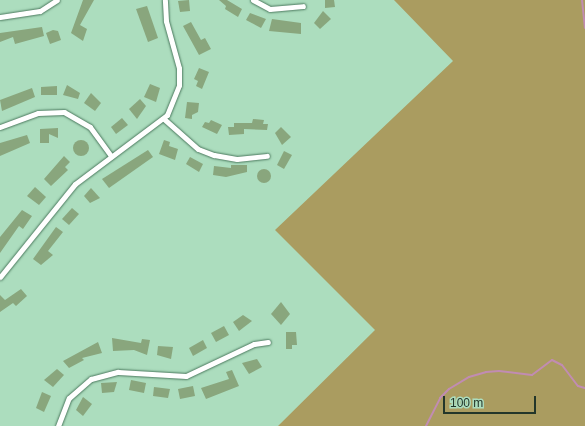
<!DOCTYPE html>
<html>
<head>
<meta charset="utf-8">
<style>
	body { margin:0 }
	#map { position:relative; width:585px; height:426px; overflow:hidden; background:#acddbe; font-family:Arial,sans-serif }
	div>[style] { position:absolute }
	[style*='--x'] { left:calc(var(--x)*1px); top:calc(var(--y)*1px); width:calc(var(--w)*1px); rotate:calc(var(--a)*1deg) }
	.forest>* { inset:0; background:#aa9c60 }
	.stream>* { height:2px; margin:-1px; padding:0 1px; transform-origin:1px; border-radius:1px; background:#c18cb2 }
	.building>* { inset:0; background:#89a67d }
	.round { border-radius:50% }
	.roads { filter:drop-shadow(0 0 1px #4b795e) drop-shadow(0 0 1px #4b795e) }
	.street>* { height:5px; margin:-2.5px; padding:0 2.5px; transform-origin:2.5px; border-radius:2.5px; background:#fff }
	span { translate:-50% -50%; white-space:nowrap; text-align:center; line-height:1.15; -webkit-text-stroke:3px #acddbe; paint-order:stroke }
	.scale { position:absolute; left:443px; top:396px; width:93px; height:18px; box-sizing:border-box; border:2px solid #23362a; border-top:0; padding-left:5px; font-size:12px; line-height:14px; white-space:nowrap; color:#23362a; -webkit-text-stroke:3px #acddbe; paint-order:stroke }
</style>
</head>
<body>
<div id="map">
	<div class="forest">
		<div style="clip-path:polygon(394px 0,585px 0,585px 426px,278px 426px,375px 330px,275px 230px,453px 61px)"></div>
	</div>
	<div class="stream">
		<div style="--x:582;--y:0;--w:28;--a:84"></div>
		<div style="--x:426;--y:426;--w:31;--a:-63"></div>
		<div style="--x:440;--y:398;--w:13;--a:-45"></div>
		<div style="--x:449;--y:389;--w:23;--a:-31"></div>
		<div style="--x:469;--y:377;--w:18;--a:-16"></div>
		<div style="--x:486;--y:372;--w:13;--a:-4"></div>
		<div style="--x:499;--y:371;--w:33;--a:7"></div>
		<div style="--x:532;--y:375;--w:25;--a:-37"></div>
		<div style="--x:552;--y:360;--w:11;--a:27"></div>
		<div style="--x:562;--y:365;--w:26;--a:53"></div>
		<div style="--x:578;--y:386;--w:7;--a:16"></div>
	</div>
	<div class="building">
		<div style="clip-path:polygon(83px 0,94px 0,80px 25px,87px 29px,83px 41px,71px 33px)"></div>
		<div style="clip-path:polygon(189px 0,190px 11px,180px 12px,178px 1px)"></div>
		<div style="clip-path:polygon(219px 0,227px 0,242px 9px,238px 17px,225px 9px,226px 6px)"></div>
		<div style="clip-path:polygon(325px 0,334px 0,335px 7px,325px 8px)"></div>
		<div style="clip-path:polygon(147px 6px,158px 38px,148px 42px,136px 9px)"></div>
		<div style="clip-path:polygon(323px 11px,331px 19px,320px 29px,314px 23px)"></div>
		<div style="clip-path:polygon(250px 13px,266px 19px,261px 28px,246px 20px)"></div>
		<div style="clip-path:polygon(272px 19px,301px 23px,301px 34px,269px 31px)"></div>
		<div style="clip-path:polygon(191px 22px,201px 40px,205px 38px,211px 49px,199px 55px,183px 26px)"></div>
		<div style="clip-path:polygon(42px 27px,44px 36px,15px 44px,13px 37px,0 42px,0 33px)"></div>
		<div style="clip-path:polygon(53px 30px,58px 31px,61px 40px,50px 44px,46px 33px)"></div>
		<div style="clip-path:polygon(199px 68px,209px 72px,202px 89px,196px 86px,198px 81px,194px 79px)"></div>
		<div style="clip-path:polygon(150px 84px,160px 88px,156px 102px,144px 97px)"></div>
		<div style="clip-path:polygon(67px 85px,80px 93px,78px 99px,63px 95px)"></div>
		<div style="clip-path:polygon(57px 86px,57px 95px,41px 95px,41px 87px)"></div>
		<div style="clip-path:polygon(32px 88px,35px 97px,2px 111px,0 100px)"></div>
		<div style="clip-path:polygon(91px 93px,101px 103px,95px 111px,84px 103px)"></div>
		<div style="clip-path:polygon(140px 99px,146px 106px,137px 119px,129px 109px)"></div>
		<div style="clip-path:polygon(187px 102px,199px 103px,198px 112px,192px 115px,192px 119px,185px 118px)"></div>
		<div style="clip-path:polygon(122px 118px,128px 125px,116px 134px,111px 127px)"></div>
		<div style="clip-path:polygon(253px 119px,264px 120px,263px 124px,268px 124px,267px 130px,244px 129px,244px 134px,229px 135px,228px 127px,234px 127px,234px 123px,252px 123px)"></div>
		<div style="clip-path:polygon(211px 120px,222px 125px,217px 134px,202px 127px,205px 122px,209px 123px)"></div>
		<div style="clip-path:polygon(281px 127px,291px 137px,282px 145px,275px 133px)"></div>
		<div style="clip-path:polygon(58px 128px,58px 138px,49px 134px,49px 143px,40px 143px,40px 129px)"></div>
		<div style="clip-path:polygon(27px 135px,30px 143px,0 156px,0 143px)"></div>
		<div style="clip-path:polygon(164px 140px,170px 142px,169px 146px,178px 149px,175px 160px,159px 154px)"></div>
		<div class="round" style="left:73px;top:140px;width:16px;height:16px"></div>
		<div style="clip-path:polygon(148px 150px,153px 157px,109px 188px,102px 179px)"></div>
		<div style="clip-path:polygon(284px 151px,292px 155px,284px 169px,277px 165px)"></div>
		<div style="clip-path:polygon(64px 156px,70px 162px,65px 167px,68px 170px,51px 186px,44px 179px)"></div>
		<div style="clip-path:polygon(190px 157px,203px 164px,199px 172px,186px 164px)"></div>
		<div style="clip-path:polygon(231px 165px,247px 165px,247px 172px,226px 177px,213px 175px,214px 166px,231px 168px)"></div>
		<div class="round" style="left:257px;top:169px;width:14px;height:14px"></div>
		<div style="clip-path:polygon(35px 187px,46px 197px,39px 205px,27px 196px)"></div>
		<div style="clip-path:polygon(91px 188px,100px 198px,90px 203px,84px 196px)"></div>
		<div style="clip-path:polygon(72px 208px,79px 214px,69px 225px,62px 219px)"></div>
		<div style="clip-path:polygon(22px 210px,32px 216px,23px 229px,19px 226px,0 253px,0 237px)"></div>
		<div style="clip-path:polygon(56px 227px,63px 232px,48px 251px,53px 255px,41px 265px,33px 259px)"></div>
		<div style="clip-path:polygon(21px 289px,27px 296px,16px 306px,13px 303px,0 312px,0 295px,5px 300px)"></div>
		<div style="clip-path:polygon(281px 302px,290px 314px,281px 325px,271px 314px)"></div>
		<div style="clip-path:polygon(243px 315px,252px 321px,239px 331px,233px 322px)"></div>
		<div style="clip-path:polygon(224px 326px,229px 335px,216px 342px,211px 333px)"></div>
		<div style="clip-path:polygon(286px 332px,296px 332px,297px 345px,292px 345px,292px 349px,286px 349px)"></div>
		<div style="clip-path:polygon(112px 338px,141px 343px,142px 339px,150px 340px,147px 355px,134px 350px,113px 351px)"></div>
		<div style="clip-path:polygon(203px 340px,207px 348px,193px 356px,189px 348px)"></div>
		<div style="clip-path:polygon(98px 342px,102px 353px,82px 358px,84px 360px,69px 368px,63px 361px)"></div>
		<div style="clip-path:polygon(158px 346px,173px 347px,171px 359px,157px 355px)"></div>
		<div style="clip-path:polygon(257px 359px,262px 367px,249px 374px,242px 363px)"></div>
		<div style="clip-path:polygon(57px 369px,64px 375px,53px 387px,44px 380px)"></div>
		<div style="clip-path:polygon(232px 370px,239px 386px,206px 399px,201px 388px,229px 379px,226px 372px)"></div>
		<div style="clip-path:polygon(131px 380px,146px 383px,144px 393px,129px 390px)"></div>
		<div style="clip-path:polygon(117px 382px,114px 392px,102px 393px,101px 383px)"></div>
		<div style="clip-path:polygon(193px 386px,195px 396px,180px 399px,178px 389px)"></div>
		<div style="clip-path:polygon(154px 387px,170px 389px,168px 398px,153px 396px)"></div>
		<div style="clip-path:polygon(42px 392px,51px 396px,44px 412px,36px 408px)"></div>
		<div style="clip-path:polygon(83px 397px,92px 404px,83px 416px,76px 410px)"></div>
	</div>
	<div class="roads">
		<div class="street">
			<div style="--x:253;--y:0;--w:19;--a:28"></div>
			<div style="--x:270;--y:9;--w:33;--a:-5"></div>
			<div style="--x:0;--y:17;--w:40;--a:-8.5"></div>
			<div style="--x:40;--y:11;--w:20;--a:-33"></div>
			<div style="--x:164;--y:119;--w:45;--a:41.4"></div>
			<div style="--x:198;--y:149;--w:17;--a:21"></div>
			<div style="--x:214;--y:155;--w:23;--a:10"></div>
			<div style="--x:237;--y:159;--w:30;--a:-6"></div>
			<div style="--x:0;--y:127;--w:40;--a:-20.2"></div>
			<div style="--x:38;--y:113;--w:26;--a:-2"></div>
			<div style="--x:64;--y:112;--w:30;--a:30"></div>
			<div style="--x:90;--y:127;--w:36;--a:54"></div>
			<div style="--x:0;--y:277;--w:119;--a:-51.1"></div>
			<div style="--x:75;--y:184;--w:115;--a:-36.9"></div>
			<div style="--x:167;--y:115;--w:32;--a:-68"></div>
			<div style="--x:179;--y:85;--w:17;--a:-90"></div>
			<div style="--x:179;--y:68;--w:49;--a:-105.5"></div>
			<div style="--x:166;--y:21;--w:21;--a:-93"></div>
			<div style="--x:58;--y:426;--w:30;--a:-69"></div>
			<div style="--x:69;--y:398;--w:29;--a:-41"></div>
			<div style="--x:91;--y:379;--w:28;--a:-15"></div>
			<div style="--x:118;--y:372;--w:68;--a:3.4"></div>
			<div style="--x:186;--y:376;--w:75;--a:-25.2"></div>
			<div style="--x:254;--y:344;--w:14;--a:-8"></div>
		</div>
	</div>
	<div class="scale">100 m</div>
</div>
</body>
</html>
